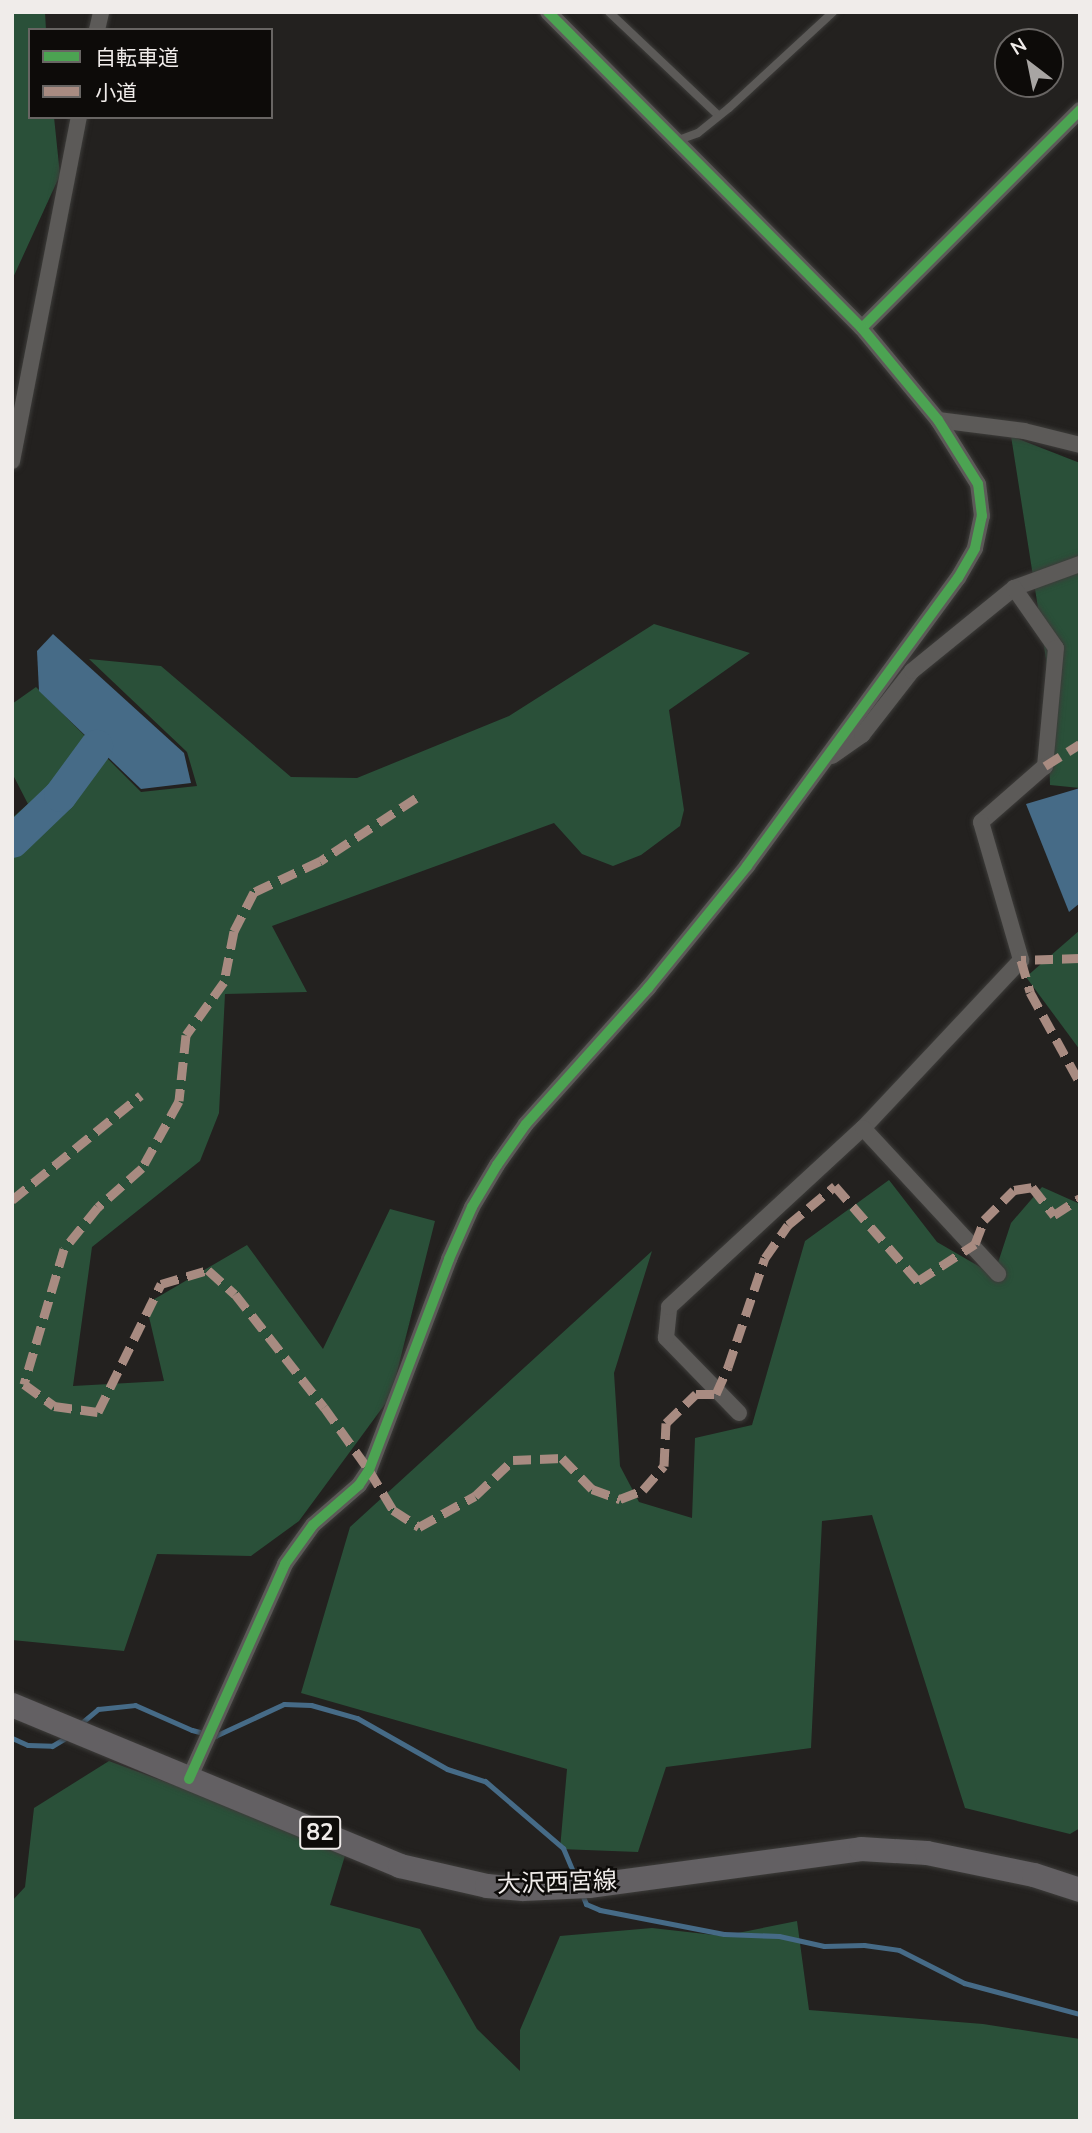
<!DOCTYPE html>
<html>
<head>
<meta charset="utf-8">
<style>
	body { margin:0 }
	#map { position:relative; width:1092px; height:2133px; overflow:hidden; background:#23211f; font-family:"Nunito Sans","Noto Sans JP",sans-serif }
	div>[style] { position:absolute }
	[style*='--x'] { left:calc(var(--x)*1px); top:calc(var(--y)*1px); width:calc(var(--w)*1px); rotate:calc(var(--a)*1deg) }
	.forest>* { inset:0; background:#2a5039 }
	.water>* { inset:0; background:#466b87 }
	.stream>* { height:5px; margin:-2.5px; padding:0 2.5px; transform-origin:2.5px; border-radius:2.5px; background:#466b87 }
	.river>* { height:33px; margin:-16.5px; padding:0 16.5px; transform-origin:16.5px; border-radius:16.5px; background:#466b87 }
	.roads { filter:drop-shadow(0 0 2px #3d3c3a) drop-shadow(0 0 2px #3d3c3a) }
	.lane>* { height:8px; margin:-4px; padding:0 4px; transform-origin:4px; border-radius:4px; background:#5c5a58 }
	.street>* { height:16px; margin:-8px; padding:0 8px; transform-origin:8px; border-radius:8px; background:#5c5a58 }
	.primary>* { height:24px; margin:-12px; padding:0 12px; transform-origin:12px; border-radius:12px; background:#636063 }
	.quiet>* { height:9px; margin-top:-4.5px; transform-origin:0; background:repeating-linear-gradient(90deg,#a88b81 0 18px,transparent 0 27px) }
	.cycleway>* { height:10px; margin:-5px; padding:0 5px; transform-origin:5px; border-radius:5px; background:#4ca352 }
	span { translate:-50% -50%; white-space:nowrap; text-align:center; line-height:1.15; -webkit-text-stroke:5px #0d0b09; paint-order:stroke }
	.shield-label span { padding:2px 5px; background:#0d0b09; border:2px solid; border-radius:5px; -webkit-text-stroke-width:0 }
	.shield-label { font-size:23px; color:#f0ecea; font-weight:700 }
	.street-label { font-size:24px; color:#f0ecea }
	.frame { position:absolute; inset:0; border:14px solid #f0ecea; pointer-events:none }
	.legend { position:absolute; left:28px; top:28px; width:245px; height:91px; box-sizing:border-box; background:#0d0b09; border:2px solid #686563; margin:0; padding:9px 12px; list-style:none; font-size:21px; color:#f0ecea }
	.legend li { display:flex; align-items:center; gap:14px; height:35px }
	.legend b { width:35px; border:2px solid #686563 }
	.north { position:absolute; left:994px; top:28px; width:70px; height:70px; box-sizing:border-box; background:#0d0b09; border:2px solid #686563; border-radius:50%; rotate:328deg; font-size:19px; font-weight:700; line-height:28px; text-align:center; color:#f0ecea }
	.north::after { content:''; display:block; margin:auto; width:24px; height:32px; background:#a8a5a3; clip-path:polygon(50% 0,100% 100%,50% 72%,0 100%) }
</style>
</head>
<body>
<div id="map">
	<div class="forest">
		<div style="clip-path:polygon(12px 12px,45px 12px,46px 30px,30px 30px,30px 117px,54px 117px,60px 175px,12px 280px)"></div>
		<div style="clip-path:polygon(1011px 436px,1080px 463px,1080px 788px,1050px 785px,1046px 659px)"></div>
		<div style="clip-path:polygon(654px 624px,750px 653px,669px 710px,684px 810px,680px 826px,641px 855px,613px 866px,582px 854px,554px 823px,272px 926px,307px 992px,225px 994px,219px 1113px,200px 1161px,92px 1247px,73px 1386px,164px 1381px,146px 1304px,247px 1245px,323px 1349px,390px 1209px,435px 1221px,391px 1396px,299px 1521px,251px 1556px,157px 1554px,124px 1651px,12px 1640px,12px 818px,28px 804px,12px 773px,12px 704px,36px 687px,141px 792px,197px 786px,187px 752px,89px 659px,161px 666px,291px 777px,357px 778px,509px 716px)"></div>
		<div style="clip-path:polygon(1080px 930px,1080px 1050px,1026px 977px)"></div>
		<div style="clip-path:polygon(889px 1180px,937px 1242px,994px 1275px,1011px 1223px,1042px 1187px,1080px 1204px,1080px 1828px,1070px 1834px,965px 1808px,872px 1515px,822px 1521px,811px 1748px,666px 1767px,638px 1852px,560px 1849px,567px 1769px,301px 1693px,350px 1527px,652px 1251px,614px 1373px,620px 1466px,639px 1502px,692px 1518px,695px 1438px,752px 1425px,805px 1241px)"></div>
		<div style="clip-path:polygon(109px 1761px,347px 1849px,330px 1905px,420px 1929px,477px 2029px,520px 2071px,520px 2030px,560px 1936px,652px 1928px,723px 1936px,797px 1921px,809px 2010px,983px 2024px,1080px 2039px,1080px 2121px,12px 2121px,12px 1901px,25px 1887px,34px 1808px)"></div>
	</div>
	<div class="water">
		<div style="clip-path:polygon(53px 634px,184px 753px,191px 783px,141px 789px,39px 691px,37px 651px)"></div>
		<div style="clip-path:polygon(1080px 788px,1080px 903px,1069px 912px,1026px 804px)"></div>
	</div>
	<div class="stream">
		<div style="--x:79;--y:1725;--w:25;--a:-40"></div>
		<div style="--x:98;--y:1709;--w:37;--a:-6"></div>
		<div style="--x:135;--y:1705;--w:62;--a:23.7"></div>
		<div style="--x:192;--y:1730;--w:24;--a:15"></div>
		<div style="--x:215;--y:1736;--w:76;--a:-24.9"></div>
		<div style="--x:284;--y:1704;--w:27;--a:2"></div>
		<div style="--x:311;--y:1705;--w:48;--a:15.8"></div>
		<div style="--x:357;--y:1718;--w:103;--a:29.5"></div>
		<div style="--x:447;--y:1769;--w:40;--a:18"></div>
		<div style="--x:485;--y:1781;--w:103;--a:40.7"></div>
		<div style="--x:563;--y:1848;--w:33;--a:67"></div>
		<div style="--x:12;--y:1738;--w:17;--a:24"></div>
		<div style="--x:28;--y:1745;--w:24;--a:2"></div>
		<div style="--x:52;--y:1746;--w:17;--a:-31"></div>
		<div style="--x:582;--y:1894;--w:11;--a:68"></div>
		<div style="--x:586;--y:1904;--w:15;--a:23"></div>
		<div style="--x:600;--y:1910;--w:126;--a:11"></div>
		<div style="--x:724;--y:1934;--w:55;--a:2.1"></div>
		<div style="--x:779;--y:1936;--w:46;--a:12.5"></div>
		<div style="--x:824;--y:1946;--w:40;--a:-1.4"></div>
		<div style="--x:864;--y:1945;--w:35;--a:8"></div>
		<div style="--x:899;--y:1950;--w:73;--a:26.9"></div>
		<div style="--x:964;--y:1983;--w:120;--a:15"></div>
	</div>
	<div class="river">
		<div style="--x:12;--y:841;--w:66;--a:-43.8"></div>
		<div style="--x:60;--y:795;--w:61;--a:-53.7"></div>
	</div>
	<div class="roads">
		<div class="lane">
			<div style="--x:609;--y:12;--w:151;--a:43.4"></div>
			<div style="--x:676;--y:141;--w:23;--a:-20"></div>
			<div style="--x:698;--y:133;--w:40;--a:-39"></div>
			<div style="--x:729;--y:108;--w:142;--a:-42.7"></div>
		</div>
		<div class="street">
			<div style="--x:548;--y:12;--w:445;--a:45.2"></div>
			<div style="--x:862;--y:328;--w:308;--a:-45"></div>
			<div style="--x:97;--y:30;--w:18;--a:-77"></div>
			<div style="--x:938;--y:420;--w:87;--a:7.3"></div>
			<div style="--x:1024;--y:431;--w:58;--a:14"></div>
			<div style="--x:12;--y:461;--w:350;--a:-79"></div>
			<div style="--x:1014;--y:588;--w:70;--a:-20"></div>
			<div style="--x:832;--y:756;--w:37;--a:-35"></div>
			<div style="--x:862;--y:735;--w:81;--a:-52"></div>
			<div style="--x:912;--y:671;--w:132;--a:-39.1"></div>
			<div style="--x:1014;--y:588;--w:73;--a:55"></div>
			<div style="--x:1056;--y:648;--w:119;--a:95.3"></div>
			<div style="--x:1045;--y:766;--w:85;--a:138.8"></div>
			<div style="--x:981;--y:822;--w:144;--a:73.8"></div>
			<div style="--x:1021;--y:960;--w:231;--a:133.2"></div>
			<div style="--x:739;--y:1413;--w:105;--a:-134.2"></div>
			<div style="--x:666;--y:1338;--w:31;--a:-84"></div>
			<div style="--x:669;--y:1307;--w:264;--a:-42.7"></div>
			<div style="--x:863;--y:1128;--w:199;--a:47.2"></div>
			<div style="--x:189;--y:1779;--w:235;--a:-65.9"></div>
			<div style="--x:285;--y:1564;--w:48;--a:-54.3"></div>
			<div style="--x:313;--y:1525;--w:61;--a:-41"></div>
			<div style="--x:359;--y:1485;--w:18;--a:-56"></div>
			<div style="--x:369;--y:1470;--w:226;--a:-69.2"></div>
			<div style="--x:449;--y:1259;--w:57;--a:-66.1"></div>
			<div style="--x:472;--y:1207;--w:49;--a:-59.2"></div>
			<div style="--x:497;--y:1165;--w:50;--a:-54.7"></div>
			<div style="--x:526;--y:1124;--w:183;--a:-48.1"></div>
			<div style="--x:648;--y:988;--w:157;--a:-50.9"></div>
			<div style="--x:747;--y:866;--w:357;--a:-53.8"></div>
			<div style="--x:958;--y:578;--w:34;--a:-60"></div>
			<div style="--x:975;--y:548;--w:33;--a:-78"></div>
			<div style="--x:982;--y:516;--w:32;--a:-97"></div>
			<div style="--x:978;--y:484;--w:75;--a:-122"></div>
			<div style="--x:938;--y:420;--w:119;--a:-129.6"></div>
		</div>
		<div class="primary">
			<div style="--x:12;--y:1705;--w:420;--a:22.5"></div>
			<div style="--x:400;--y:1866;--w:89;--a:12.9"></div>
			<div style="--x:487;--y:1886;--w:36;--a:5"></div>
			<div style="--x:523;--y:1889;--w:66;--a:-2.6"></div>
			<div style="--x:589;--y:1886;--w:275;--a:-7.7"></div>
			<div style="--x:861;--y:1849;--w:66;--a:3.5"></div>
			<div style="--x:927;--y:1853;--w:109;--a:11.6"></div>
			<div style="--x:1034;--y:1875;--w:48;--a:18.1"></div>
		</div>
	</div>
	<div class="quiet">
		<div style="--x:1045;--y:766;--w:41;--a:-32.2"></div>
		<div style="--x:416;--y:798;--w:115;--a:146.7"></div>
		<div style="--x:320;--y:861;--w:73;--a:154.8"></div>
		<div style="--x:254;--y:892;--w:44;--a:117.1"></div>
		<div style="--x:234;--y:931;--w:52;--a:101.1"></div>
		<div style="--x:224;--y:982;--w:65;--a:125.6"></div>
		<div style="--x:186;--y:1035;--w:66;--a:96.1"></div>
		<div style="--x:179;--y:1101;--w:77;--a:118.9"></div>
		<div style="--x:142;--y:1168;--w:59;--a:138.4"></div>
		<div style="--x:98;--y:1207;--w:54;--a:129"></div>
		<div style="--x:64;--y:1249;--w:141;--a:106.5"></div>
		<div style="--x:24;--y:1384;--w:37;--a:36"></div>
		<div style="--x:54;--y:1406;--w:44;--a:7.8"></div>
		<div style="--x:98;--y:1412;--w:143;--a:-63.8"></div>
		<div style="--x:161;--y:1284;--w:49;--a:-16.6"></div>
		<div style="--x:208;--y:1270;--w:36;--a:42"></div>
		<div style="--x:235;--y:1294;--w:144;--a:51.8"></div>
		<div style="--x:324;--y:1407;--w:77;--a:54.5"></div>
		<div style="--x:369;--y:1470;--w:47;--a:59"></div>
		<div style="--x:393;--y:1510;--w:31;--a:33"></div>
		<div style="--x:419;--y:1527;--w:64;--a:-29"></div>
		<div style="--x:475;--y:1496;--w:52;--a:-43.5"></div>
		<div style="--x:513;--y:1460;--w:49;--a:-2.3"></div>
		<div style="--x:562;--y:1458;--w:43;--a:45.9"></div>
		<div style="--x:592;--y:1489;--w:30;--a:20"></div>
		<div style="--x:620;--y:1499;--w:25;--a:-21"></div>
		<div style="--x:643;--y:1490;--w:32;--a:-49"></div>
		<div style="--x:664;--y:1466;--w:43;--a:-87.3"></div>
		<div style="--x:666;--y:1423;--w:42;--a:-44"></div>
		<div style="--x:696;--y:1394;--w:20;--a:0"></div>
		<div style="--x:716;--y:1394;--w:30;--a:-66"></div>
		<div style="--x:728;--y:1367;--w:115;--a:-71.3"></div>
		<div style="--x:765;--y:1258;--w:40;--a:-55.1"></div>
		<div style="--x:788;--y:1225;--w:61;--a:-39.7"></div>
		<div style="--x:835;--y:1186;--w:126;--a:48.9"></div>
		<div style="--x:918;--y:1281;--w:68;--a:-33"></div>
		<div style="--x:975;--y:1244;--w:26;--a:-69"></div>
		<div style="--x:984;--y:1220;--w:42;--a:-45"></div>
		<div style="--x:1014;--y:1190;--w:18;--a:-9"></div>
		<div style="--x:1032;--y:1187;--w:36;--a:52"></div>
		<div style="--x:1054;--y:1215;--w:31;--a:-33"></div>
		<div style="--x:1080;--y:958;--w:59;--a:178.1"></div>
		<div style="--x:1021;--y:960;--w:33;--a:74"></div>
		<div style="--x:1030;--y:992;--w:104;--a:61.2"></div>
		<div style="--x:12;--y:1200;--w:166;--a:-39.1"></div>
	</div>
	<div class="cycleway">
		<div style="--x:548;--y:12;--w:445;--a:45.2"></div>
		<div style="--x:862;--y:328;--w:308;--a:-45"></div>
		<div style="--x:189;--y:1779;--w:235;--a:-65.9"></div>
		<div style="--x:285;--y:1564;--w:48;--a:-54.3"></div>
		<div style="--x:313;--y:1525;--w:61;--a:-41"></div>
		<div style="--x:359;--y:1485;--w:18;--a:-56"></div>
		<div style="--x:369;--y:1470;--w:226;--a:-69.2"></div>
		<div style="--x:449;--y:1259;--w:57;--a:-66.1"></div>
		<div style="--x:472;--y:1207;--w:49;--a:-59.2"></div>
		<div style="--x:497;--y:1165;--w:50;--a:-54.7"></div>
		<div style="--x:526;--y:1124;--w:183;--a:-48.1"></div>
		<div style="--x:648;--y:988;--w:157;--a:-50.9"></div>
		<div style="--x:747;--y:866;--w:357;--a:-53.8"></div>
		<div style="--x:958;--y:578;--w:34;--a:-60"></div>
		<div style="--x:975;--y:548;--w:33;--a:-78"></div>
		<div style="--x:982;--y:516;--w:32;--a:-97"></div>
		<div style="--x:978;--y:484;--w:75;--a:-122"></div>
		<div style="--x:938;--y:420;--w:119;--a:-129.6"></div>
	</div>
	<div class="shield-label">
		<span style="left:320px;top:1833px">82</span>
	</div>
	<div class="street-label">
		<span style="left:557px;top:1883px;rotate:-2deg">大沢西宮線</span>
	</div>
	<div class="frame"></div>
	<ul class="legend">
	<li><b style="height:9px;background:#4ca352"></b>自転車道</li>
	<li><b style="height:9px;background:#a88b81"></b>小道</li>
	</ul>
	<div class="north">N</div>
</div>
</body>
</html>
